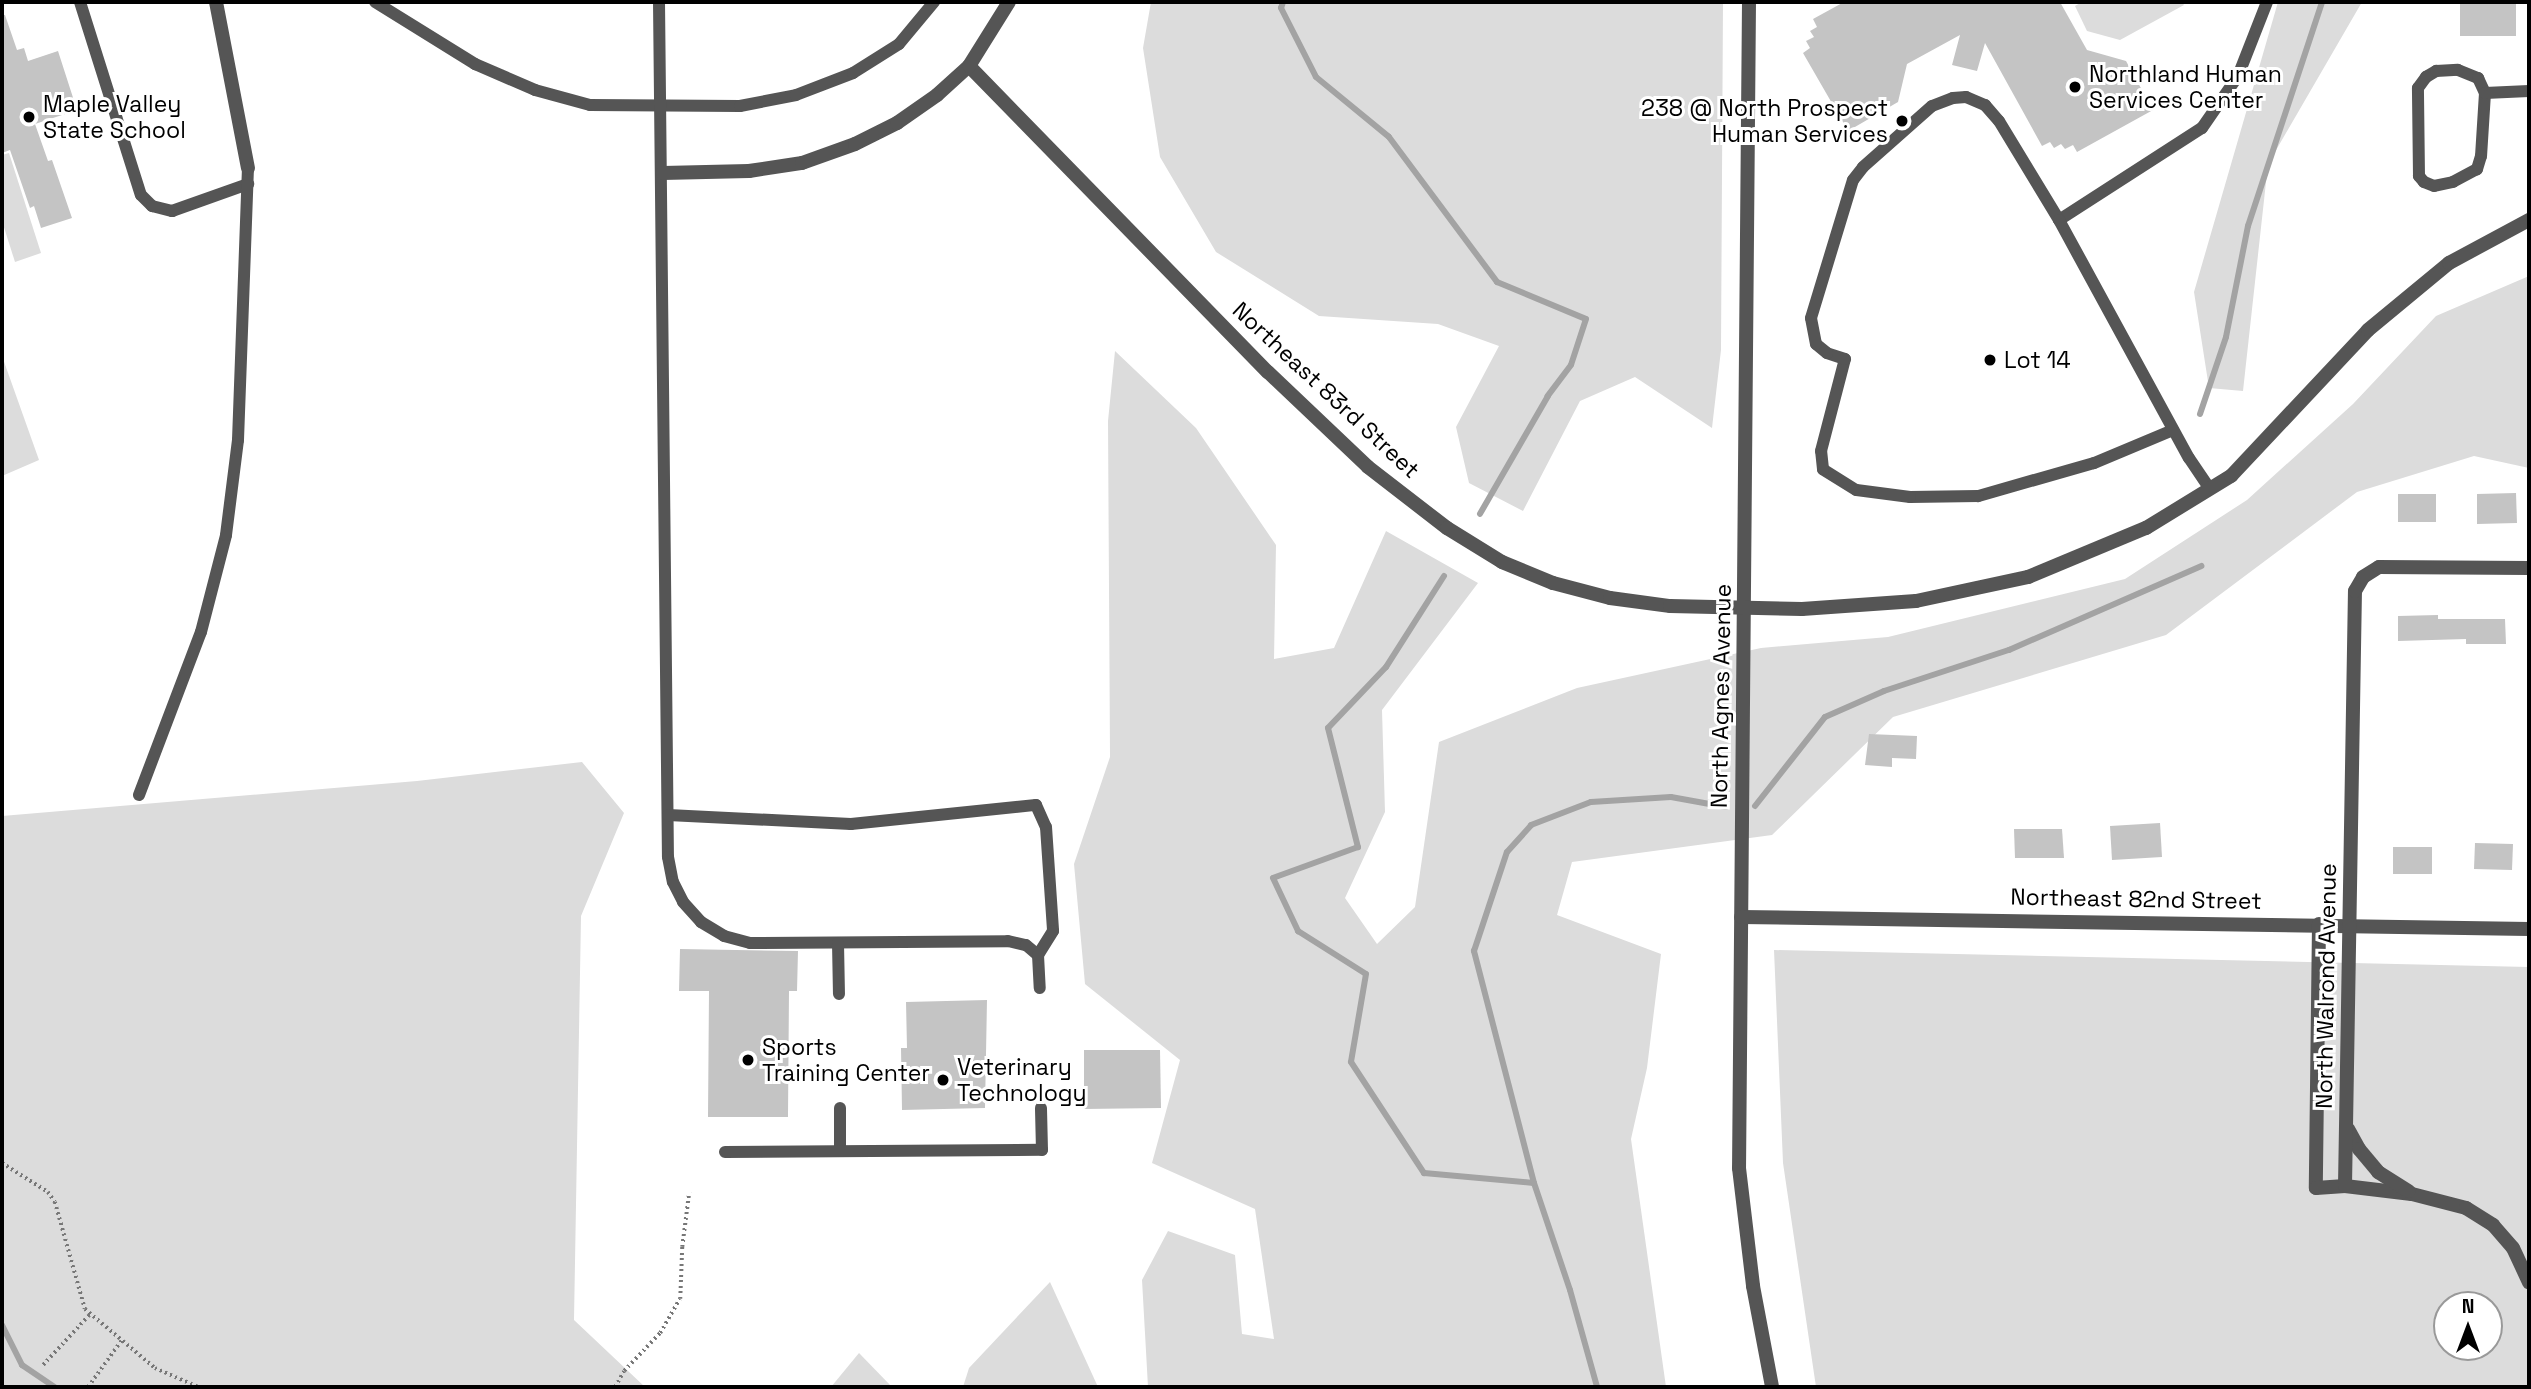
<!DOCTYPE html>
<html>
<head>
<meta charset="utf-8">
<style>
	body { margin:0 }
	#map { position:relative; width:2531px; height:1389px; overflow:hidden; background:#fff; font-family:"Space Grotesk",sans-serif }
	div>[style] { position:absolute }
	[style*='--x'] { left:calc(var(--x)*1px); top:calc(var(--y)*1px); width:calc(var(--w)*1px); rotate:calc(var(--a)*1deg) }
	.green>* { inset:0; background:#dcdcdc }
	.stream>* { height:6px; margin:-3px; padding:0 3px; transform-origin:3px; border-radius:3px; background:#a3a3a3 }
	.building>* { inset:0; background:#c4c4c4 }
	.path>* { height:3.5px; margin-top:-1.75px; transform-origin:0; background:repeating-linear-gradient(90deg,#777 0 2px,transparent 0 5.5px) }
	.lane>* { height:12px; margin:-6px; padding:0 6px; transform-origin:6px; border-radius:6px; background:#555 }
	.street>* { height:14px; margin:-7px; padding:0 7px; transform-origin:7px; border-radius:7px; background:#555 }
	.dots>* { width:19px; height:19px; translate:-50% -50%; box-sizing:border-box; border:4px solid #fff; border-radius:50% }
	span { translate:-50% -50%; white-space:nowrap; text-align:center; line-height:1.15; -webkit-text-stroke:6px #fff; paint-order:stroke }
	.poi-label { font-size:23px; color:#000 }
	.left { translate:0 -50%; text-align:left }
	.right { translate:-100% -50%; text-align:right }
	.street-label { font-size:23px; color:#000 }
	.frame { position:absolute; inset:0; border:4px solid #000; pointer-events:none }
	.north { position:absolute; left:2433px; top:1291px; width:70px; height:70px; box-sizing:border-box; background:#fff; border:2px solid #999; border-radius:50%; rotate:0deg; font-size:19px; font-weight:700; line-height:28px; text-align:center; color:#000 }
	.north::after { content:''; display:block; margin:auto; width:24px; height:32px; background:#000; clip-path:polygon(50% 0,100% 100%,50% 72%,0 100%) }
</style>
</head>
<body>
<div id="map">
	<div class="green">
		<div style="clip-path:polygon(1151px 2px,1723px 2px,1721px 350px,1712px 428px,1635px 377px,1580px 401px,1523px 511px,1469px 483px,1456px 427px,1499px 346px,1438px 324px,1319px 316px,1216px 252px,1160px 157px,1143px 48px)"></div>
		<div style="clip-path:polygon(2082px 2px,2182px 2px,2184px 5px,2120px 40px,2087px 31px,2075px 6px)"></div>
		<div style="clip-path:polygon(2278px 2px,2362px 2px,2268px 164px,2243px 391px,2209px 388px,2194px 292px)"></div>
		<div style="clip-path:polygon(9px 153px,41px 253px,15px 262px,2px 221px,2px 155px)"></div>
		<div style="clip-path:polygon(2529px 276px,2529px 468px,2474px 456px,2357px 492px,2166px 635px,1893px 717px,1772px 835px,1572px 862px,1557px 915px,1661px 954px,1647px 1068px,1631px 1139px,1666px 1387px,1148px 1387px,1142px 1280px,1168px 1231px,1235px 1255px,1242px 1334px,1274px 1339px,1255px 1209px,1152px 1163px,1180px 1060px,1085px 984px,1074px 864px,1110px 757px,1108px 421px,1115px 351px,1196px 428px,1276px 545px,1274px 659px,1334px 648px,1386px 531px,1478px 583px,1382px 710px,1385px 812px,1345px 898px,1377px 944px,1415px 907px,1439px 742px,1577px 688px,1761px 648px,1888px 637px,2125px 579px,2247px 500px,2353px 404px,2436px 316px)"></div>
		<div style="clip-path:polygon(2px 356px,39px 460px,2px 476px)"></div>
		<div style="clip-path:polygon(582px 762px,624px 813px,581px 916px,574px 1320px,645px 1387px,2px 1387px,2px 816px,417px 781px)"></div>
		<div style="clip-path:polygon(evenodd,1774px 950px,2529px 967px,2529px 1387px,1816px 1387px,1783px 1163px,1774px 950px,2447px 1305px,2489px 1305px,2489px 1347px,2447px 1347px,2447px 1305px)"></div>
		<div style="clip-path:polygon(1050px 1282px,1098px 1387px,963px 1387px,969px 1368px)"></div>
		<div style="clip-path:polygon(859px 1353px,892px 1387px,831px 1387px)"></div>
	</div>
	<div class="stream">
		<div style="--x:1283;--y:2;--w:6;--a:108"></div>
		<div style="--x:1281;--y:8;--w:77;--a:63.1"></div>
		<div style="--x:1316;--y:77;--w:94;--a:39.4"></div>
		<div style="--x:1389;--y:137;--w:181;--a:53.3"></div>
		<div style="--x:1497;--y:282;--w:96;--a:22.6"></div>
		<div style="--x:1586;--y:319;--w:48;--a:108.1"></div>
		<div style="--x:1571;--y:365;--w:39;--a:127"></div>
		<div style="--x:1548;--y:396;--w:136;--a:120"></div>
		<div style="--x:2200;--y:414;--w:81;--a:-71.3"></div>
		<div style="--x:2226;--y:337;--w:113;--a:-78.8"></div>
		<div style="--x:2248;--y:226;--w:236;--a:-71.7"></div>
		<div style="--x:1444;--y:576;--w:108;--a:122.5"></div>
		<div style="--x:1386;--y:667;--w:84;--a:133.6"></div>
		<div style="--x:1328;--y:728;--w:123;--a:75.9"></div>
		<div style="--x:1358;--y:847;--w:90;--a:160"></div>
		<div style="--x:1273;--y:878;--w:59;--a:64.7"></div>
		<div style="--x:1298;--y:931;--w:80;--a:32.3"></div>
		<div style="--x:1366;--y:974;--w:89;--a:99.7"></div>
		<div style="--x:1351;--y:1062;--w:133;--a:56.7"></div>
		<div style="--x:1424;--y:1173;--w:110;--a:5.2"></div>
		<div style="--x:1534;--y:1183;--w:113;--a:71.4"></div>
		<div style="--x:1570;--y:1290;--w:101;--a:74.4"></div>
		<div style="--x:1755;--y:806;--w:113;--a:-51.8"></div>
		<div style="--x:1825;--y:717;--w:64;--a:-23.8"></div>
		<div style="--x:1884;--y:691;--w:132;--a:-18.2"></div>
		<div style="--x:2009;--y:650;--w:210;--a:-23.6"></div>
		<div style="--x:1534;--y:1183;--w:240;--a:-104.5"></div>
		<div style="--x:1474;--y:951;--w:104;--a:-71.6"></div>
		<div style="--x:1507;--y:852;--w:36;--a:-48"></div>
		<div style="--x:1531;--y:825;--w:64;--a:-21"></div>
		<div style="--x:1591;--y:802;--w:80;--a:-3.6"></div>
		<div style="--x:1671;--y:797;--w:56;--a:10.3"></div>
		<div style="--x:2;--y:1325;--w:45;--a:63.4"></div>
		<div style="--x:22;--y:1365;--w:40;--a:34"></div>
	</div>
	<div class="building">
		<div style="clip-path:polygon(1844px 2px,2060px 2px,2087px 50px,2126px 61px,2153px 110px,2077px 152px,2073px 145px,2065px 149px,2061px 144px,2054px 148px,2050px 142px,2042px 146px,1985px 43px,1977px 71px,1952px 65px,1960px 35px,1907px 64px,1898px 102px,1848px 131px,1803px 53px,1810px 48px,1806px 41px,1814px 37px,1810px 31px,1817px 27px,1813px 19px)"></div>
		<div style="clip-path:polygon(2460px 2px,2516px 2px,2516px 36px,2460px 36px)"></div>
		<div style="clip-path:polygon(2px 15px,5px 15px,17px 50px,24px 48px,28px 61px,58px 51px,77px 110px,35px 124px,48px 161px,52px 160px,72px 218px,41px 228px,34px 206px,30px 208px,10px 150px,2px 153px)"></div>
		<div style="clip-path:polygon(2516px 493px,2517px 523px,2477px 524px,2477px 494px)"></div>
		<div style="clip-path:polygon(2398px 494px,2436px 494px,2436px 522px,2398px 522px)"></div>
		<div style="clip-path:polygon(2438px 615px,2438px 619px,2505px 619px,2506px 644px,2466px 644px,2466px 639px,2398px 641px,2398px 616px)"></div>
		<div style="clip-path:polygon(1869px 734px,1917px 736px,1916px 759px,1892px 758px,1892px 767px,1865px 765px)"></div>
		<div style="clip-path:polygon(2160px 823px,2162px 857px,2112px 860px,2110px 826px)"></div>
		<div style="clip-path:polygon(2014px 829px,2062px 829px,2064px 858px,2015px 858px)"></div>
		<div style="clip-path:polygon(2475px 843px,2513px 844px,2512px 870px,2474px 869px)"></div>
		<div style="clip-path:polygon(2393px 847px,2432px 847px,2432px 874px,2393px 874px)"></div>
		<div style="clip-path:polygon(680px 949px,798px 951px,797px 991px,789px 991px,788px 1117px,708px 1117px,709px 991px,679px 991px)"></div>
		<div style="clip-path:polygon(987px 1000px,985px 1108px,902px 1110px,901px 1048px,907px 1048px,906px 1002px)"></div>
		<div style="clip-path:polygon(1084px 1050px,1160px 1050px,1161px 1108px,1084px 1109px)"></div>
	</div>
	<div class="path">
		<div style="--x:2;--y:1163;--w:54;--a:32.2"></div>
		<div style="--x:48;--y:1192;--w:12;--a:55"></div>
		<div style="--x:55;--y:1202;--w:111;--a:74.3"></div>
		<div style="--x:85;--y:1309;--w:92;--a:40.1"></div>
		<div style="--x:155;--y:1368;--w:47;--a:23.8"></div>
		<div style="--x:43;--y:1365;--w:71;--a:-47.3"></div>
		<div style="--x:88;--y:1387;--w:57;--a:-54.3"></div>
		<div style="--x:615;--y:1387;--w:18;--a:-61"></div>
		<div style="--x:624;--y:1371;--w:52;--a:-46.5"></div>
		<div style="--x:660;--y:1333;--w:39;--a:-60"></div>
		<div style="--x:680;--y:1299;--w:52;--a:-87.8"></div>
		<div style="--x:682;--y:1247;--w:55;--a:-82.7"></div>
	</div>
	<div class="lane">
		<div style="--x:80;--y:2;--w:202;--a:72.5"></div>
		<div style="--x:141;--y:195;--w:16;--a:45"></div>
		<div style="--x:152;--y:206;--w:21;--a:14"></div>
		<div style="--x:172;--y:211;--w:81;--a:-19.6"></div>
		<div style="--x:375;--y:2;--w:118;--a:31.8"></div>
		<div style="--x:475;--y:64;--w:65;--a:23.4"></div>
		<div style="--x:535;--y:90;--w:57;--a:15.3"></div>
		<div style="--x:590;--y:105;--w:150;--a:0.4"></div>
		<div style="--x:740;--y:106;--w:57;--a:-11.1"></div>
		<div style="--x:796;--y:95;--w:61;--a:-21.1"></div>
		<div style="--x:853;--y:73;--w:54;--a:-32.2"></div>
		<div style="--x:899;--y:44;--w:55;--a:-50.2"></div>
		<div style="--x:659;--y:2;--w:855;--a:89.4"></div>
		<div style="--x:668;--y:857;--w:25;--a:79"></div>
		<div style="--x:673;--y:882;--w:22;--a:63"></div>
		<div style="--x:683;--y:902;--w:27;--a:48"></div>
		<div style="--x:701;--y:922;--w:27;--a:31"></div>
		<div style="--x:724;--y:936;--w:27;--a:15"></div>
		<div style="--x:750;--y:943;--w:258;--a:-0.4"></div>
		<div style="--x:1008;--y:941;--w:18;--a:13"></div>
		<div style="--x:1026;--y:945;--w:16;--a:40"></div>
		<div style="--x:1038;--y:955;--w:33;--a:87"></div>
		<div style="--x:2458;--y:70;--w:22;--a:22"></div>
		<div style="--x:2478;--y:78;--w:17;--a:65"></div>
		<div style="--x:2485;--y:93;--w:63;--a:93.6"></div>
		<div style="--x:2481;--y:156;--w:14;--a:107"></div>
		<div style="--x:2477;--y:169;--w:27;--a:152"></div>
		<div style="--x:2453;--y:182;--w:19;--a:168"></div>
		<div style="--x:2434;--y:186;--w:11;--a:-158"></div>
		<div style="--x:2424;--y:182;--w:8;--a:-130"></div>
		<div style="--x:2419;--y:176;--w:88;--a:-90.7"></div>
		<div style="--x:2418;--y:88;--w:14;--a:-54"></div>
		<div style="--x:2426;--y:77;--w:12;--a:-31"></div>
		<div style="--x:2436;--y:71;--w:22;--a:-3"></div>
		<div style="--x:2485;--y:93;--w:44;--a:-2.6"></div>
		<div style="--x:2059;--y:220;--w:170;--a:-32.8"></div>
		<div style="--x:2202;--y:128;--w:63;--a:-55.3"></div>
		<div style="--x:2238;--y:76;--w:79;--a:-68.6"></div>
		<div style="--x:2173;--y:430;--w:86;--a:157.3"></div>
		<div style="--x:2094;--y:463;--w:121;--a:164.1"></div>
		<div style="--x:1978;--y:496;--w:68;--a:179.2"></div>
		<div style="--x:1910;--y:497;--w:54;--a:-172.6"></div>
		<div style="--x:1856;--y:490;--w:39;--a:-148"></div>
		<div style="--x:1823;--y:469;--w:18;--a:-96"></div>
		<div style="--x:1821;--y:451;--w:95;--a:-75.4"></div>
		<div style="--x:1845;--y:359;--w:19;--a:-162"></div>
		<div style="--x:1827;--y:353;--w:14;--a:-141"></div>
		<div style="--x:1816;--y:344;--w:26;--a:-101"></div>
		<div style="--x:1811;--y:318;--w:144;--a:-73.1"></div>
		<div style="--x:1853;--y:180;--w:16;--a:-52"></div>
		<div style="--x:1863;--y:167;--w:92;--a:-41.5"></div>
		<div style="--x:1932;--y:106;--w:22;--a:-21"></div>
		<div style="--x:1953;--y:98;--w:13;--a:-4"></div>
		<div style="--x:1966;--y:97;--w:21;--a:23"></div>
		<div style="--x:1985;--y:105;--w:21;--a:49"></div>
		<div style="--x:1999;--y:121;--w:116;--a:58.8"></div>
		<div style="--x:2059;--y:220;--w:271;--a:61.4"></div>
		<div style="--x:2189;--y:458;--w:37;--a:56"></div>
		<div style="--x:139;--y:795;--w:174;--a:-69.2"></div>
		<div style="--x:201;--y:632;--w:100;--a:-75.5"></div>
		<div style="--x:226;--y:535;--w:96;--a:-82.8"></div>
		<div style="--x:238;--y:440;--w:272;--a:-87.9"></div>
		<div style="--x:668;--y:815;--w:183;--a:2.8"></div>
		<div style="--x:851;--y:824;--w:186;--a:-5.9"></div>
		<div style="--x:1036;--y:805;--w:24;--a:66"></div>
		<div style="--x:1046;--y:827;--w:104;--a:86.1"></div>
		<div style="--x:1053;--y:931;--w:28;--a:122"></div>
		<div style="--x:838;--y:943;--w:51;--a:88.9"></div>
		<div style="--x:840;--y:1108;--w:43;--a:90"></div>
		<div style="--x:725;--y:1152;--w:317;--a:-0.4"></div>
		<div style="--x:1042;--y:1150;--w:42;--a:-91.4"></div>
	</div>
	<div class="street">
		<div style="--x:216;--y:2;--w:169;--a:79.1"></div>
		<div style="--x:1749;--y:2;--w:1166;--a:90.49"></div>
		<div style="--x:1739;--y:1168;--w:119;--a:83.2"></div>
		<div style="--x:1753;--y:1286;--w:103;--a:79.3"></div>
		<div style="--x:969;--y:66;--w:428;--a:45.7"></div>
		<div style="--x:1268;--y:372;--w:138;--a:43.5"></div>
		<div style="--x:1368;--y:467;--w:100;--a:37.7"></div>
		<div style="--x:1447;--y:528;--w:65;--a:31.7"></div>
		<div style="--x:1502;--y:562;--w:55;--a:22.4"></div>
		<div style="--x:1553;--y:583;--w:59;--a:14.7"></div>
		<div style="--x:1610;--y:598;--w:61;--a:7.6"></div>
		<div style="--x:1670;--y:606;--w:132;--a:1.3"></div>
		<div style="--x:1802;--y:609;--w:114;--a:-4"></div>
		<div style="--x:1916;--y:601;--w:115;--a:-12.1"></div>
		<div style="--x:2028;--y:577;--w:128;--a:-22.6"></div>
		<div style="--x:2146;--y:528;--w:100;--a:-31.5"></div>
		<div style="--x:2231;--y:476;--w:200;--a:-46.8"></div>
		<div style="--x:2368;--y:330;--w:105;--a:-39.6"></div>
		<div style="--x:2449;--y:263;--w:91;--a:-28.3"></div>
		<div style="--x:663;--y:173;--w:86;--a:-1.3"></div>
		<div style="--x:749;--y:171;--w:54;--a:-8.6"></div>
		<div style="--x:802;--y:163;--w:56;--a:-19.7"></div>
		<div style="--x:855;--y:144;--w:47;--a:-26.6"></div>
		<div style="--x:897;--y:123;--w:49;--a:-35"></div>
		<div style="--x:937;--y:95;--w:43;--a:-42.2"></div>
		<div style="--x:969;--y:66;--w:75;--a:-58"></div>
		<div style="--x:1741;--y:917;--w:788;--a:0.87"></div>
		<div style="--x:2319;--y:924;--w:264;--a:90.7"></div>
		<div style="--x:2316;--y:1188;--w:29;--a:-4"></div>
		<div style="--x:2345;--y:1186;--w:67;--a:6.8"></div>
		<div style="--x:2412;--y:1194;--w:56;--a:14.5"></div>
		<div style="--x:2466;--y:1208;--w:32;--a:32"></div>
		<div style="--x:2493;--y:1225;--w:30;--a:49"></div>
		<div style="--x:2513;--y:1248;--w:38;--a:65"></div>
		<div style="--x:2348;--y:1129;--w:23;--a:61"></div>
		<div style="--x:2359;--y:1149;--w:30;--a:50"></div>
		<div style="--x:2378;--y:1172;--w:36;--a:32"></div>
		<div style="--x:2345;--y:1186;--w:595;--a:-89.04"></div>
		<div style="--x:2355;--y:591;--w:16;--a:-60"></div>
		<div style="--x:2363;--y:577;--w:19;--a:-32"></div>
		<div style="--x:2379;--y:567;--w:150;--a:0.4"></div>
	</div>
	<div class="dots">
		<div style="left:2075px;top:87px;background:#000"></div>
		<div style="left:29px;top:117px;background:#000"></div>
		<div style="left:1902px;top:121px;background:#000"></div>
		<div style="left:1990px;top:360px;background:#000"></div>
		<div style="left:748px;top:1060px;background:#000"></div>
		<div style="left:943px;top:1080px;background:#000"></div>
	</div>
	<div class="poi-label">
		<span class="left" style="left:2089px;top:87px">Northland Human<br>Services Center</span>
		<span class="left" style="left:43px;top:117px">Maple Valley<br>State School</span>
		<span class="right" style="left:1888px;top:121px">238 @ North Prospect<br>Human Services</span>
		<span class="left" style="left:2004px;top:360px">Lot 14</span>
		<span class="left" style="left:762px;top:1060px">Sports<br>Training Center</span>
		<span class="left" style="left:957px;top:1080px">Veterinary<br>Technology</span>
	</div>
	<div class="street-label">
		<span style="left:1326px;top:390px;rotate:43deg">Northeast 83rd Street</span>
		<span style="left:1721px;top:696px;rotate:-89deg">North Agnes Avenue</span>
		<span style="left:2136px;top:899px;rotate:1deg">Northeast 82nd Street</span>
		<span style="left:2326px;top:986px;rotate:-89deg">North Walrond Avenue</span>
	</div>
	<div class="frame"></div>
	<div class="north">N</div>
</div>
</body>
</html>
